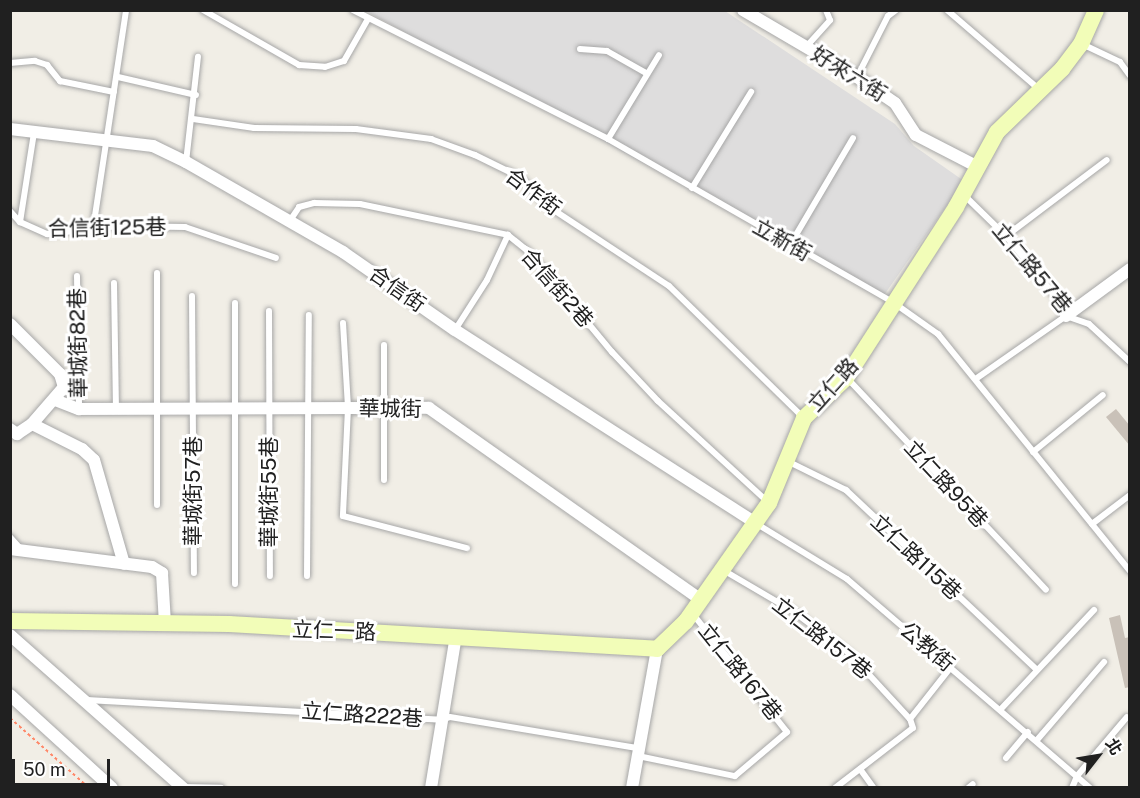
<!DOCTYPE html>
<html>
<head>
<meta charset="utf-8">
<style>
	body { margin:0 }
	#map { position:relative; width:1140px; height:798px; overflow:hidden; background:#f1eee6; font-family:"Public Sans","Noto Sans TC",sans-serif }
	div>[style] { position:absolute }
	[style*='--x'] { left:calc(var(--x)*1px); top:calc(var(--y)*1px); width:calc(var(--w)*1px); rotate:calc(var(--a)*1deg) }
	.residential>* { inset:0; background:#dedddd }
	.building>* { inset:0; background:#c9c1b8 }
	.path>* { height:2px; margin-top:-1px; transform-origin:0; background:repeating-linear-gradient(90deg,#ff8768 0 3px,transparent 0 6px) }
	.roads { filter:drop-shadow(0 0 2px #a7a7a7) drop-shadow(0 0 2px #a7a7a7) }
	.lane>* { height:6px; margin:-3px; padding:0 3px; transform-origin:3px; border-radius:3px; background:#fff }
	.street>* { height:12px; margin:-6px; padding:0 6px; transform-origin:6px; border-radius:6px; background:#fff }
	.secondary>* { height:16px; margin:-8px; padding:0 8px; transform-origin:8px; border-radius:8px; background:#f2fdb8 }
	span { translate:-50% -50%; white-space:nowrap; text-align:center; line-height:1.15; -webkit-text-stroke:6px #fff; paint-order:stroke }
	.street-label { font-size:21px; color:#202020 }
	.frame { position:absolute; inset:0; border:12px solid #202020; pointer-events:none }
	.north { position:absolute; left:1068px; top:726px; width:60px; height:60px; -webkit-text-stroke:4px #fff; paint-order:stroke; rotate:59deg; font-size:16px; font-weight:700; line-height:24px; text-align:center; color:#202020 }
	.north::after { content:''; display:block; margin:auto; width:21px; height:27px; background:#202020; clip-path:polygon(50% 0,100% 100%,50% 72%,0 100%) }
	.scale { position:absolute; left:12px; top:759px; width:98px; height:27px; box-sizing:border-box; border:3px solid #202020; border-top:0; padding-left:8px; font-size:18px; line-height:21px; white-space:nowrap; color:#202020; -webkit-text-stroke:4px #fff; paint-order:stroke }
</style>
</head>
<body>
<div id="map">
	<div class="residential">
		<div style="clip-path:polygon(366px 11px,725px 11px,895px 124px,914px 146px,964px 181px,884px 295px)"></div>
	</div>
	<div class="building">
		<div style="clip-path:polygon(1116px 409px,1130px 426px,1130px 446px,1106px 417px)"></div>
		<div style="clip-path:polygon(1120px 615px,1125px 638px,1130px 637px,1130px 687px,1125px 688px,1109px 618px)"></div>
	</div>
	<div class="path">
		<div style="--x:10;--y:718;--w:106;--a:41.5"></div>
	</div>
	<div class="roads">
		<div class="lane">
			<div style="--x:203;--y:10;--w:111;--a:29.8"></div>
			<div style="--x:299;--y:65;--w:26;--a:4"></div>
			<div style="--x:325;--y:67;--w:20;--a:-18"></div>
			<div style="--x:344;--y:61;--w:48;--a:-60.3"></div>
			<div style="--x:353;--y:10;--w:286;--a:26.8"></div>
			<div style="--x:608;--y:139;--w:330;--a:29.8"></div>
			<div style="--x:894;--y:303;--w:54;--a:35.2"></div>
			<div style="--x:938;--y:334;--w:305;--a:51"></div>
			<div style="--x:947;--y:10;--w:123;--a:40.7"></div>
			<div style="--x:1082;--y:44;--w:42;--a:25.3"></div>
			<div style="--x:1120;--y:62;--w:17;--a:54"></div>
			<div style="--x:806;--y:47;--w:36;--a:-48"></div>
			<div style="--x:830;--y:20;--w:11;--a:-112"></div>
			<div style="--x:580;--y:49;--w:27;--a:4"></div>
			<div style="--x:607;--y:51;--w:45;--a:29.4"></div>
			<div style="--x:10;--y:63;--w:25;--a:-5"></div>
			<div style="--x:35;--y:61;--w:13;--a:18"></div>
			<div style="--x:47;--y:65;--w:21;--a:51"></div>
			<div style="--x:60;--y:81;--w:55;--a:11.5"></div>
			<div style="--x:118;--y:77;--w:80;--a:13"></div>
			<div style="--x:857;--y:77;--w:68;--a:-63.1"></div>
			<div style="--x:888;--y:16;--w:10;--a:-37"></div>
			<div style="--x:193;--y:119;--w:62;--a:8.4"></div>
			<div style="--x:254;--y:128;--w:102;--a:0.6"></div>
			<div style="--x:356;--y:129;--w:76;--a:7.6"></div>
			<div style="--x:431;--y:139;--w:47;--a:20"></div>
			<div style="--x:475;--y:155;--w:50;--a:26.1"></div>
			<div style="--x:520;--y:177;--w:38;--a:47"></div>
			<div style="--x:546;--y:205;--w:147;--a:33.4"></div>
			<div style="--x:669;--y:286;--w:189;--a:44.4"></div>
			<div style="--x:608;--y:139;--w:98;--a:-58.7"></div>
			<div style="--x:186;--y:162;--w:106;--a:-83.5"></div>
			<div style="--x:692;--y:188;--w:113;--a:-58.4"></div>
			<div style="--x:965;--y:196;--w:57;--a:44.3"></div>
			<div style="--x:1006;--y:236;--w:80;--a:50.6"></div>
			<div style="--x:1057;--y:298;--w:20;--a:63"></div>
			<div style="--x:1066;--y:316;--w:24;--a:19"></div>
			<div style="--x:1089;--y:324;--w:56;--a:42.8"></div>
			<div style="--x:10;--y:211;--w:15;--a:48"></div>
			<div style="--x:20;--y:222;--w:30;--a:24"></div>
			<div style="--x:47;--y:234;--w:72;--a:-6.3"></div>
			<div style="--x:119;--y:226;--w:66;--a:0.9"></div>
			<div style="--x:185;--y:227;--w:96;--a:18.8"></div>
			<div style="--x:20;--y:222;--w:90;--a:-81.1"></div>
			<div style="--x:289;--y:222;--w:18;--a:-56"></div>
			<div style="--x:299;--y:207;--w:16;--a:-15"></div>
			<div style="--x:314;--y:203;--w:46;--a:1.2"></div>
			<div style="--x:360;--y:204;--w:151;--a:11.8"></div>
			<div style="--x:508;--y:235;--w:28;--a:39"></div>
			<div style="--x:530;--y:253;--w:129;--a:50.4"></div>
			<div style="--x:612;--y:352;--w:67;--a:46.8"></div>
			<div style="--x:658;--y:401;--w:149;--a:42.6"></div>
			<div style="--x:93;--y:229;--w:221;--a:-81.4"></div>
			<div style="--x:1006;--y:236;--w:126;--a:-37"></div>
			<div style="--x:790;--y:245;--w:124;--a:-59.5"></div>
			<div style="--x:77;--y:276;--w:133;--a:89.1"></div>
			<div style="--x:114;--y:283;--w:126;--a:89.1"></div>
			<div style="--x:192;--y:296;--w:277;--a:89.6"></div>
			<div style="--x:235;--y:303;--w:281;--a:90"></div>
			<div style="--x:269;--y:311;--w:265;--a:89.8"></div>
			<div style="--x:343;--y:323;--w:85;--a:86.6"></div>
			<div style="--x:348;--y:408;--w:108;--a:92.7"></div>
			<div style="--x:343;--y:516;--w:128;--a:14.5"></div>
			<div style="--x:455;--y:330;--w:59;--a:-57.4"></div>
			<div style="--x:487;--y:280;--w:50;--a:-65"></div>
			<div style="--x:384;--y:345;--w:135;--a:90"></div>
			<div style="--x:977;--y:378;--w:108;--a:-34.9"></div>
			<div style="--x:848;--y:379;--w:289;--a:46.8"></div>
			<div style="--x:1033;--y:452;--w:90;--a:-39.2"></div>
			<div style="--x:787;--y:461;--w:66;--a:26.2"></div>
			<div style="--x:846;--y:490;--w:261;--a:43.3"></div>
			<div style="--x:157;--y:505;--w:232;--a:-90"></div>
			<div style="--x:757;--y:524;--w:105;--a:31.4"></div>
			<div style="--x:847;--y:579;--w:321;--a:40.7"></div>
			<div style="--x:1092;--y:524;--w:48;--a:-37.3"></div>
			<div style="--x:10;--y:537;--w:15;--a:48"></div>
			<div style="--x:723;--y:570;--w:81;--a:30.4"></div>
			<div style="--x:793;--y:611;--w:71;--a:37"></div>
			<div style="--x:850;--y:654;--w:88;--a:47.3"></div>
			<div style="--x:307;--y:576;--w:261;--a:-89.6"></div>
			<div style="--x:87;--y:700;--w:355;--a:3.2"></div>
			<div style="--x:441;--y:720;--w:9;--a:-18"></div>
			<div style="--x:450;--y:717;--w:191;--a:9.4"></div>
			<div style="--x:1001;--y:709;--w:136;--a:-46.8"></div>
			<div style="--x:1037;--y:740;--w:103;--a:-49.3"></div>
			<div style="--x:638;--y:756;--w:99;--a:11.7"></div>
			<div style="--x:735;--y:776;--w:68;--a:-40.2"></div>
			<div style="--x:787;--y:732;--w:152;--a:-128.6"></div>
			<div style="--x:1006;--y:758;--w:34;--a:-50"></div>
			<div style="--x:860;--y:769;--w:24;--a:54"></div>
			<div style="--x:182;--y:787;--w:39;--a:1"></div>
			<div style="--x:835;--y:788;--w:98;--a:-37.6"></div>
			<div style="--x:913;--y:728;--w:9;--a:-108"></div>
			<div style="--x:910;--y:719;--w:66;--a:-51.7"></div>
			<div style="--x:968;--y:788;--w:6;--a:-39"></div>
			<div style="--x:1072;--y:788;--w:13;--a:-67"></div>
			<div style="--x:1077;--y:776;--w:77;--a:-49.7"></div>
		</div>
		<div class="street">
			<div style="--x:743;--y:10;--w:132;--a:30.4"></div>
			<div style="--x:857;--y:77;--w:46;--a:34.4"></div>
			<div style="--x:895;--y:103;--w:38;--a:57"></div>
			<div style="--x:916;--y:135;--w:68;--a:27.3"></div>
			<div style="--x:10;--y:129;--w:144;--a:6.8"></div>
			<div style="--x:153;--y:146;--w:37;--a:26"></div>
			<div style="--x:186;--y:162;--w:181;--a:29.8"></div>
			<div style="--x:343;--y:252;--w:136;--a:34.9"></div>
			<div style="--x:455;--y:330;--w:355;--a:32.7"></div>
			<div style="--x:1066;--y:316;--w:79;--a:-36.3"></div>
			<div style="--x:10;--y:324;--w:71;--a:45"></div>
			<div style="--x:60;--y:374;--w:14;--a:73"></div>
			<div style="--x:64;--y:387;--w:49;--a:130.9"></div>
			<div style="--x:32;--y:424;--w:56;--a:26.6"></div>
			<div style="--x:82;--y:449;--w:16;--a:43"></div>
			<div style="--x:94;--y:460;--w:108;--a:73.9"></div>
			<div style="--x:55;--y:400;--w:26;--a:21"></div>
			<div style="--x:79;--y:409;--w:350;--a:-0.2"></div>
			<div style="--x:429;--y:408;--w:333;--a:35.2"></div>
			<div style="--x:10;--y:429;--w:9;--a:36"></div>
			<div style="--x:17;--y:434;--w:18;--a:-34"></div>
			<div style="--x:10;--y:549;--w:143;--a:7.2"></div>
			<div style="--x:152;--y:567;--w:12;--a:31"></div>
			<div style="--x:162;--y:573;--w:51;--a:86.6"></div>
			<div style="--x:10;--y:635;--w:231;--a:41.5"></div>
			<div style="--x:10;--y:695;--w:138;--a:42.4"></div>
			<div style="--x:431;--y:788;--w:154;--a:-80.7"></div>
			<div style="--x:632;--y:788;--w:141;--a:-79.8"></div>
		</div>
		<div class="secondary">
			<div style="--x:10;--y:621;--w:219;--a:0.8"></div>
			<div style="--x:229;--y:624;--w:429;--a:3.3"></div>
			<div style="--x:657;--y:649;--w:40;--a:-44"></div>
			<div style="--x:686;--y:621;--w:144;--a:-54.9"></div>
			<div style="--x:769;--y:503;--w:92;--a:-67.6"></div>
			<div style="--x:804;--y:418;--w:58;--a:-43.6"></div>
			<div style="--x:846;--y:378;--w:203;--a:-57.2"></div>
			<div style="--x:956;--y:207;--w:85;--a:-61.3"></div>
			<div style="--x:997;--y:132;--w:91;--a:-44.1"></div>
			<div style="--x:1062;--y:69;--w:31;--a:-53"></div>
			<div style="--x:1081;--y:44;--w:37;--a:-66"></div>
		</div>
	</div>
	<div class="street-label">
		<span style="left:849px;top:74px;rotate:32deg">好來六街</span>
		<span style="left:533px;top:192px;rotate:37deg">合作街</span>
		<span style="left:107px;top:228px;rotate:-1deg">合信街125巷</span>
		<span style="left:782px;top:240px;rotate:29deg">立新街</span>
		<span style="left:1032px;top:268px;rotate:50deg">立仁路57巷</span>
		<span style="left:557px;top:288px;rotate:49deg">合信街2巷</span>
		<span style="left:397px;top:289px;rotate:35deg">合信街</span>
		<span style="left:78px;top:343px;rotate:-91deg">華城街82巷</span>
		<span style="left:833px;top:385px;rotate:-48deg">立仁路</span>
		<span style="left:390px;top:409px;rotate:1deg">華城街</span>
		<span style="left:946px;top:484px;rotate:47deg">立仁路95巷</span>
		<span style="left:193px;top:491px;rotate:-90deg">華城街57巷</span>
		<span style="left:269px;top:492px;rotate:-90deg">華城街55巷</span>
		<span style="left:916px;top:557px;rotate:43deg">立仁路115巷</span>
		<span style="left:334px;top:631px;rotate:2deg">立仁一路</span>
		<span style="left:822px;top:638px;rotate:38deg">立仁路157巷</span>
		<span style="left:927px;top:647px;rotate:40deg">公教街</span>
		<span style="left:740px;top:672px;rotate:51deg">立仁路167巷</span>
		<span style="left:362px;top:715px;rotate:4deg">立仁路222巷</span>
	</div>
	<div class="frame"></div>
	<div class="north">北</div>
	<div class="scale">50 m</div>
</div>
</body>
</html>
